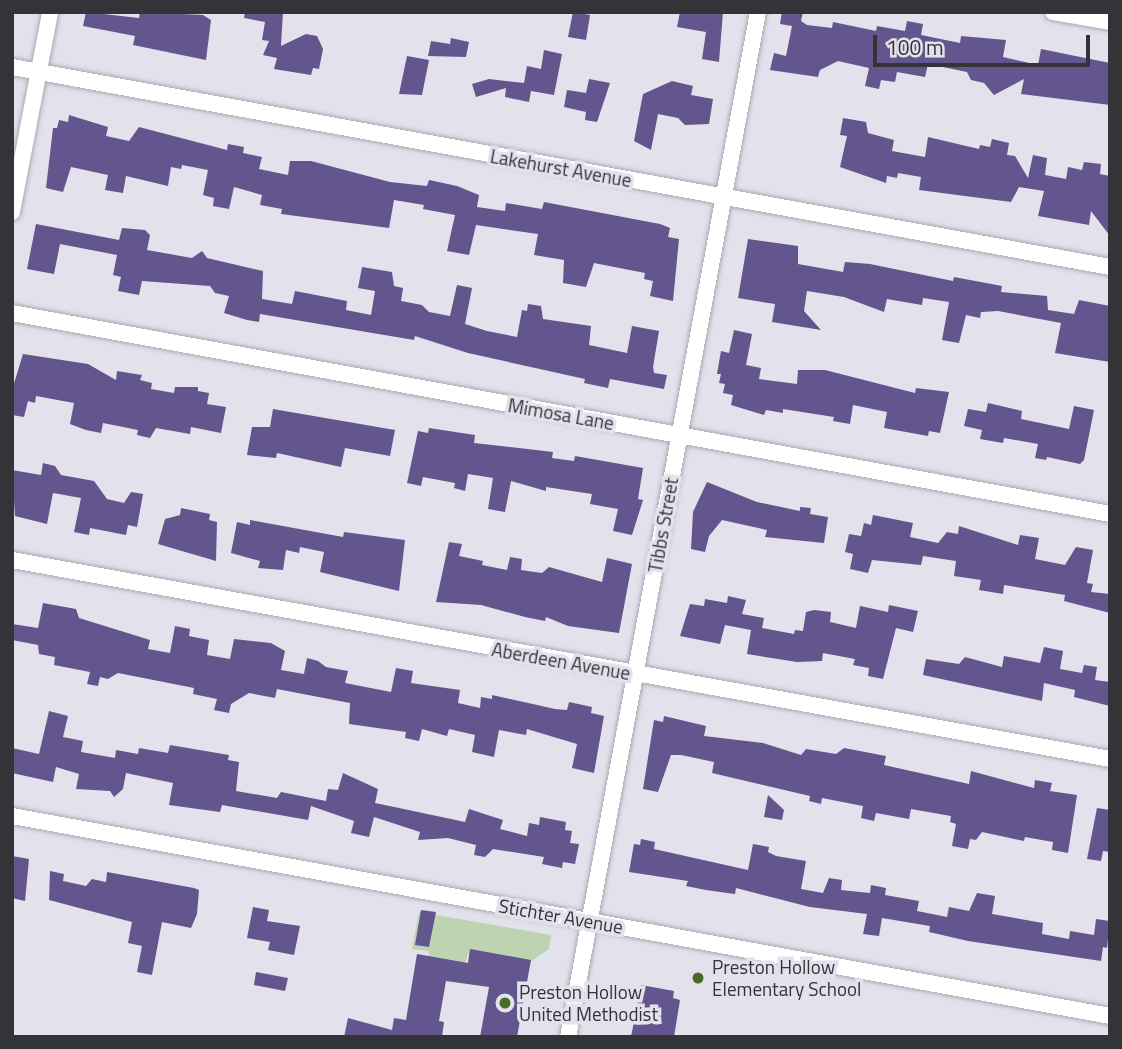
<!DOCTYPE html>
<html>
<head>
<meta charset="utf-8">
<style>
	body { margin:0 }
	#map { position:relative; width:1122px; height:1049px; overflow:hidden; background:#e3e1ec; font-family:"Titillium Web",sans-serif }
	div>[style] { position:absolute }
	[style*='--x'] { left:calc(var(--x)*1px); top:calc(var(--y)*1px); width:calc(var(--w)*1px); rotate:calc(var(--a)*1deg) }
	.green>* { inset:0; background:#bed4b0 }
	.building>* { inset:0; background:#63558d }
	.roads { filter:drop-shadow(0 0 2px #aba9b3) drop-shadow(0 0 2px #aba9b3) }
	.minor>* { height:16px; margin:-8px; padding:0 8px; transform-origin:8px; border-radius:8px; background:#fff }
	.dots>* { width:19px; height:19px; translate:-50% -50%; box-sizing:border-box; border:4px solid #e3e1ec; border-radius:50% }
	span { translate:-50% -50%; white-space:nowrap; text-align:center; line-height:1.15; -webkit-text-stroke:7px #e3e1ec; paint-order:stroke }
	.street-label { font-size:19px; color:#343337 }
	.poi-label { font-size:19px; color:#343337 }
	.left { translate:0 -50%; text-align:left }
	.frame { position:absolute; inset:0; border:14px solid #343337; pointer-events:none }
	.scale { position:absolute; left:873px; top:35px; width:217px; height:32px; box-sizing:border-box; border:4px solid #343337; border-top:0; padding-left:9px; font-size:21px; line-height:24px; white-space:nowrap; color:#343337; -webkit-text-stroke:5px #e3e1ec; paint-order:stroke }
</style>
</head>
<body>
<div id="map">
	<div class="green">
		<div style="clip-path:polygon(419px 912px,551px 935px,549px 949px,530px 962px,468px 953px,465px 966px,428px 960px,429px 951px,412px 949px)"></div>
	</div>
	<div class="building">
		<div style="clip-path:polygon(86px 12px,139px 18px,140px 12px,203px 15px,211px 20px,206px 60px,133px 45px,135px 36px,83px 26px)"></div>
		<div style="clip-path:polygon(245px 12px,283px 12px,281px 46px,306px 34px,317px 36px,323px 49px,319px 69px,313px 68px,311px 75px,274px 69px,277px 58px,263px 55px,269px 41px,262px 40px,265px 22px,244px 18px)"></div>
		<div style="clip-path:polygon(573px 12px,590px 15px,586px 40px,568px 37px)"></div>
		<div style="clip-path:polygon(680px 12px,723px 12px,719px 62px,702px 59px,706px 32px,677px 27px)"></div>
		<div style="clip-path:polygon(782px 12px,803px 12px,801px 21px,807px 25px,832px 28px,833px 22px,876px 31px,877px 26px,905px 31px,907px 21px,923px 24px,921px 35px,960px 43px,961px 36px,1006px 40px,1003px 57px,1038px 65px,1041px 49px,1110px 63px,1110px 105px,1021px 94px,1024px 79px,994px 95px,984px 83px,971px 80px,967px 72px,928px 64px,925px 77px,897px 72px,895px 82px,881px 80px,879px 89px,865px 86px,869px 68px,838px 61px,820px 70px,818px 77px,770px 70px,774px 53px,786px 56px,792px 26px,780px 24px)"></div>
		<div style="clip-path:polygon(451px 38px,469px 42px,466px 57px,428px 56px,431px 41px,450px 44px)"></div>
		<div style="clip-path:polygon(544px 50px,562px 54px,554px 95px,531px 91px,529px 102px,505px 97px,506px 88px,476px 97px,472px 84px,489px 79px,524px 83px,527px 66px,541px 69px)"></div>
		<div style="clip-path:polygon(407px 56px,429px 60px,422px 95px,399px 94px)"></div>
		<div style="clip-path:polygon(589px 79px,610px 83px,597px 122px,585px 120px,586px 112px,564px 107px,567px 90px,586px 93px)"></div>
		<div style="clip-path:polygon(672px 81px,693px 86px,691px 95px,713px 99px,709px 124px,685px 125px,678px 118px,658px 114px,651px 150px,634px 141px,643px 94px)"></div>
		<div style="clip-path:polygon(69px 115px,108px 127px,106px 136px,129px 141px,139px 127px,227px 150px,228px 144px,244px 147px,243px 153px,262px 157px,259px 169px,288px 175px,290px 161px,311px 161px,390px 182px,427px 186px,429px 180px,457px 186px,479px 195px,477px 207px,505px 211px,506px 203px,542px 209px,544px 202px,660px 224px,670px 228px,668px 237px,679px 239px,673px 301px,650px 296px,653px 281px,644px 279px,645px 273px,594px 263px,586px 287px,563px 283px,564px 260px,534px 255px,538px 234px,476px 225px,469px 255px,447px 251px,455px 215px,423px 209px,424px 205px,394px 200px,389px 228px,281px 214px,282px 209px,260px 205px,262px 195px,234px 187px,229px 209px,213px 206px,214px 198px,203px 195px,208px 170px,182px 165px,181px 169px,171px 167px,168px 186px,126px 176px,123px 193px,105px 190px,108px 175px,71px 167px,63px 192px,46px 188px,53px 128px,57px 128px,59px 120px,68px 122px)"></div>
		<div style="clip-path:polygon(843px 118px,866px 122px,868px 133px,894px 140px,892px 151px,925px 157px,928px 137px,979px 149px,980px 145px,990px 147px,992px 139px,1009px 143px,1007px 155px,1015px 156px,1028px 178px,1033px 155px,1047px 158px,1045px 175px,1066px 179px,1068px 167px,1082px 170px,1084px 162px,1101px 164px,1100px 174px,1110px 176px,1110px 236px,1091px 211px,1089px 225px,1038px 216px,1044px 191px,1019px 187px,1011px 202px,919px 190px,921px 177px,898px 173px,897px 178px,887px 176px,886px 183px,840px 167px,847px 136px,840px 135px)"></div>
		<div style="clip-path:polygon(36px 224px,119px 240px,122px 228px,145px 230px,150px 235px,147px 250px,192px 258px,202px 251px,207px 258px,263px 271px,262px 299px,292px 304px,295px 291px,347px 301px,346px 310px,371px 315px,375px 291px,358px 288px,362px 267px,392px 272px,394px 286px,403px 288px,401px 301px,422px 305px,429px 312px,450px 316px,457px 285px,472px 288px,465px 324px,487px 331px,517px 337px,522px 310px,527px 311px,528px 304px,541px 306px,543px 319px,591px 326px,589px 345px,627px 353px,632px 326px,659px 331px,653px 367px,654px 373px,667px 375px,664px 389px,610px 379px,608px 388px,584px 383px,585px 379px,468px 353px,415px 336px,414px 340px,260px 314px,259px 322px,247px 320px,224px 313px,229px 296px,215px 293px,210px 286px,142px 281px,139px 295px,118px 291px,121px 277px,113px 275px,117px 255px,60px 244px,54px 274px,27px 269px)"></div>
		<div style="clip-path:polygon(748px 239px,798px 246px,798px 264px,843px 272px,845px 262px,870px 264px,953px 281px,954px 277px,1002px 286px,1001px 292px,1047px 296px,1048px 310px,1074px 314px,1079px 300px,1110px 306px,1110px 362px,1055px 353px,1061px 323px,998px 311px,981px 312px,980px 318px,966px 315px,959px 343px,942px 340px,949px 302px,923px 298px,922px 305px,887px 299px,884px 312px,844px 297px,807px 291px,804px 311px,821px 330px,772px 322px,775px 304px,738px 298px)"></div>
		<div style="clip-path:polygon(734px 330px,752px 334px,746px 365px,761px 368px,759px 379px,797px 384px,798px 370px,825px 370px,915px 393px,916px 388px,949px 392px,940px 433px,929px 431px,928px 436px,884px 428px,887px 412px,853px 405px,850px 424px,833px 421px,834px 417px,783px 409px,783px 413px,766px 410px,764px 415px,731px 405px,733px 395px,723px 393px,725px 384px,719px 383px,721px 374px,717px 374px,721px 351px,729px 353px)"></div>
		<div style="clip-path:polygon(23px 354px,88px 364px,116px 380px,117px 371px,142px 375px,140px 380px,152px 383px,151px 389px,174px 393px,175px 387px,198px 387px,198px 391px,209px 393px,207px 404px,226px 407px,221px 433px,191px 427px,190px 434px,156px 428px,150px 438px,137px 435px,138px 430px,103px 423px,101px 433px,86px 430px,70px 424px,74px 403px,36px 396px,35px 403px,28px 401px,24px 417px,12px 415px,12px 390px)"></div>
		<div style="clip-path:polygon(988px 403px,1022px 411px,1021px 419px,1069px 429px,1074px 406px,1094px 410px,1084px 460px,1080px 464px,1047px 457px,1046px 460px,1035px 458px,1038px 444px,1004px 438px,1003px 443px,980px 439px,982px 430px,964px 426px,968px 409px,986px 412px)"></div>
		<div style="clip-path:polygon(273px 409px,395px 430px,390px 456px,345px 448px,341px 467px,277px 453px,276px 458px,247px 455px,252px 427px,270px 427px)"></div>
		<div style="clip-path:polygon(429px 428px,475px 435px,474px 443px,553px 452px,552px 458px,574px 461px,575px 456px,643px 468px,638px 499px,643px 500px,632px 535px,613px 531px,618px 509px,590px 504px,592px 494px,546px 487px,546px 491px,511px 481px,505px 512px,488px 509px,493px 478px,468px 474px,465px 491px,454px 488px,455px 483px,423px 477px,421px 486px,407px 483px,418px 431px,428px 433px)"></div>
		<div style="clip-path:polygon(43px 463px,55px 466px,61px 475px,94px 481px,107px 499px,124px 503px,131px 492px,143px 494px,137px 527px,128px 525px,126px 535px,90px 528px,89px 535px,74px 532px,81px 498px,53px 493px,47px 524px,15px 516px,12px 470px,41px 475px)"></div>
		<div style="clip-path:polygon(707px 482px,757px 502px,800px 511px,800px 507px,811px 508px,810px 514px,828px 517px,824px 543px,765px 537px,767px 530px,722px 520px,709px 536px,705px 552px,691px 549px,693px 512px)"></div>
		<div style="clip-path:polygon(181px 508px,210px 514px,209px 520px,217px 522px,216px 561px,158px 544px,165px 519px,180px 515px)"></div>
		<div style="clip-path:polygon(873px 515px,913px 523px,910px 537px,938px 543px,947px 532px,958px 534px,959px 526px,1018px 545px,1020px 535px,1039px 538px,1035px 559px,1065px 565px,1076px 547px,1093px 550px,1087px 583px,1093px 584px,1091px 592px,1110px 594px,1110px 613px,1064px 601px,1065px 595px,1004px 585px,1003px 594px,979px 590px,981px 580px,954px 576px,956px 561px,923px 556px,921px 565px,872px 560px,868px 573px,850px 569px,853px 554px,845px 552px,849px 534px,861px 536px,864px 523px,871px 525px)"></div>
		<div style="clip-path:polygon(250px 520px,343px 537px,344px 532px,405px 540px,399px 591px,320px 572px,324px 552px,300px 547px,299px 553px,286px 550px,283px 570px,258px 568px,260px 561px,231px 553px,237px 522px,250px 525px)"></div>
		<div style="clip-path:polygon(449px 542px,462px 544px,459px 556px,483px 561px,482px 565px,507px 570px,510px 557px,522px 559px,521px 570px,542px 573px,549px 567px,602px 582px,607px 558px,632px 564px,619px 633px,568px 626px,546px 617px,545px 621px,525px 617px,481px 605px,436px 602px)"></div>
		<div style="clip-path:polygon(728px 596px,746px 600px,742px 614px,764px 618px,762px 628px,794px 634px,795px 630px,803px 631px,806px 612px,814px 610px,831px 612px,830px 622px,856px 628px,860px 606px,888px 612px,889px 605px,918px 611px,913px 632px,896px 628px,883px 679px,868px 676px,869px 668px,853px 665px,855px 659px,823px 653px,822px 661px,797px 662px,747px 654px,751px 630px,725px 625px,720px 644px,680px 636px,690px 604px,704px 606px,705px 599px,727px 603px)"></div>
		<div style="clip-path:polygon(43px 603px,76px 609px,79px 618px,150px 640px,148px 649px,170px 653px,175px 626px,190px 629px,189px 636px,209px 640px,207px 655px,230px 659px,234px 639px,271px 643px,285px 651px,281px 670px,304px 674px,307px 658px,318px 661px,326px 667px,348px 671px,345px 683px,391px 692px,396px 668px,413px 671px,411px 683px,460px 690px,458px 703px,480px 708px,481px 697px,492px 699px,492px 695px,555px 709px,567px 710px,569px 702px,592px 707px,591px 713px,604px 716px,594px 773px,572px 768px,577px 744px,527px 729px,526px 735px,499px 730px,494px 757px,472px 752px,475px 735px,449px 729px,447px 736px,422px 729px,419px 741px,405px 738px,406px 732px,349px 724px,350px 703px,277px 689px,275px 698px,249px 693px,231px 704px,229px 713px,214px 710px,217px 699px,193px 694px,194px 688px,118px 673px,108px 679px,100px 677px,98px 686px,87px 684px,90px 672px,54px 665px,55px 657px,39px 654px,38px 645px,12px 640px,12px 624px,38px 628px)"></div>
		<div style="clip-path:polygon(1044px 647px,1063px 651px,1060px 669px,1082px 673px,1084px 665px,1097px 667px,1095px 680px,1110px 682px,1110px 706px,1074px 697px,1075px 690px,1044px 683px,1042px 701px,923px 675px,926px 659px,959px 664px,965px 657px,1002px 667px,1004px 656px,1040px 663px)"></div>
		<div style="clip-path:polygon(49px 711px,68px 716px,63px 737px,83px 741px,81px 752px,115px 758px,116px 750px,138px 754px,139px 748px,168px 753px,170px 745px,229px 755px,228px 760px,239px 762px,236px 791px,277px 798px,281px 792px,326px 801px,328px 789px,338px 790px,343px 773px,378px 789px,375px 803px,399px 808px,465px 822px,469px 809px,503px 820px,500px 829px,527px 836px,529px 823px,539px 825px,540px 817px,566px 822px,565px 830px,572px 831px,570px 843px,579px 844px,575px 864px,563px 862px,562px 868px,542px 864px,544px 857px,493px 849px,485px 857px,474px 855px,476px 845px,448px 838px,418px 840px,420px 832px,374px 817px,369px 837px,351px 833px,354px 821px,311px 806px,308px 820px,222px 805px,220px 812px,169px 805px,173px 783px,126px 773px,123px 789px,114px 797px,110px 791px,76px 789px,79px 774px,56px 767px,53px 782px,12px 773px,12px 748px,39px 754px)"></div>
		<div style="clip-path:polygon(664px 716px,706px 726px,704px 736px,763px 743px,801px 755px,806px 749px,836px 754px,844px 748px,886px 756px,884px 765px,969px 784px,971px 771px,1034px 788px,1035px 780px,1052px 783px,1050px 791px,1077px 795px,1068px 853px,1052px 850px,1053px 842px,1025px 837px,1024px 841px,982px 832px,976px 840px,970px 839px,968px 849px,952px 846px,956px 824px,950px 822px,951px 816px,911px 809px,909px 819px,876px 813px,874px 821px,861px 818px,863px 806px,822px 798px,821px 804px,809px 801px,810px 796px,712px 773px,714px 762px,681px 755px,671px 755px,658px 792px,643px 789px,654px 720px,663px 722px)"></div>
		<div style="clip-path:polygon(768px 795px,784px 810px,782px 820px,764px 817px)"></div>
		<div style="clip-path:polygon(1097px 808px,1110px 810px,1110px 852px,1103px 851px,1101px 861px,1087px 859px)"></div>
		<div style="clip-path:polygon(641px 839px,655px 842px,654px 849px,748px 870px,753px 844px,769px 847px,768px 852px,776px 856px,806px 861px,801px 889px,823px 893px,829px 878px,842px 880px,841px 890px,870px 893px,871px 885px,886px 888px,885px 895px,919px 901px,917px 911px,947px 917px,949px 907px,969px 911px,977px 893px,995px 896px,992px 914px,1043px 923px,1042px 934px,1069px 939px,1070px 931px,1094px 935px,1096px 919px,1110px 921px,1107px 948px,1103px 947px,1101px 961px,968px 941px,929px 932px,930px 926px,882px 918px,879px 936px,863px 934px,867px 914px,810px 907px,736px 888px,735px 894px,706px 890px,686px 886px,688px 881px,629px 872px,634px 844px,640px 845px)"></div>
		<div style="clip-path:polygon(12px 856px,29px 859px,25px 901px,12px 898px)"></div>
		<div style="clip-path:polygon(50px 871px,64px 874px,63px 881px,86px 886px,92px 879px,106px 882px,107px 872px,194px 888px,199px 890px,197px 914px,191px 928px,162px 922px,152px 975px,137px 972px,142px 946px,128px 943px,132px 922px,49px 900px)"></div>
		<div style="clip-path:polygon(253px 907px,269px 910px,267px 921px,300px 926px,294px 955px,268px 950px,270px 942px,247px 938px)"></div>
		<div style="clip-path:polygon(421px 910px,436px 912px,429px 947px,415px 945px)"></div>
		<div style="clip-path:polygon(470px 949px,531px 960px,517px 1037px,480px 1037px,489px 987px,446px 981px,439px 1021px,444px 1022px,442px 1037px,344px 1037px,348px 1018px,392px 1030px,394px 1018px,406px 1020px,417px 954px,468px 963px)"></div>
		<div style="clip-path:polygon(256px 972px,288px 978px,285px 991px,254px 985px)"></div>
		<div style="clip-path:polygon(641px 985px,674px 991px,673px 998px,680px 1000px,674px 1037px,631px 1037px)"></div>
	</div>
	<div class="roads">
		<div class="minor">
			<div style="--x:1053;--y:12;--w:58;--a:10"></div>
			<div style="--x:12;--y:67;--w:1116;--a:10.32"></div>
			<div style="--x:12;--y:212;--w:204;--a:-79.2"></div>
			<div style="--x:12;--y:313;--w:1116;--a:10.37"></div>
			<div style="--x:12;--y:560;--w:1116;--a:10.27"></div>
			<div style="--x:12;--y:816;--w:1116;--a:10.32"></div>
			<div style="--x:568;--y:1037;--w:1042;--a:-79.5"></div>
		</div>
	</div>
	<div class="dots">
		<div style="left:698px;top:978px;background:#466c27"></div>
		<div style="left:505px;top:1003px;background:#466c27"></div>
	</div>
	<div class="street-label">
		<span style="left:561px;top:168px;rotate:10deg">Lakehurst Avenue</span>
		<span style="left:561px;top:414px;rotate:10deg">Mimosa Lane</span>
		<span style="left:663px;top:525px;rotate:-80deg">Tibbs Street</span>
		<span style="left:561px;top:661px;rotate:10deg">Aberdeen Avenue</span>
		<span style="left:561px;top:916px;rotate:10deg">Stichter Avenue</span>
	</div>
	<div class="poi-label">
		<span class="left" style="left:712px;top:978px">Preston Hollow<br>Elementary School</span>
		<span class="left" style="left:519px;top:1003px">Preston Hollow<br>United Methodist</span>
	</div>
	<div class="frame"></div>
	<div class="scale">100 m</div>
</div>
</body>
</html>
